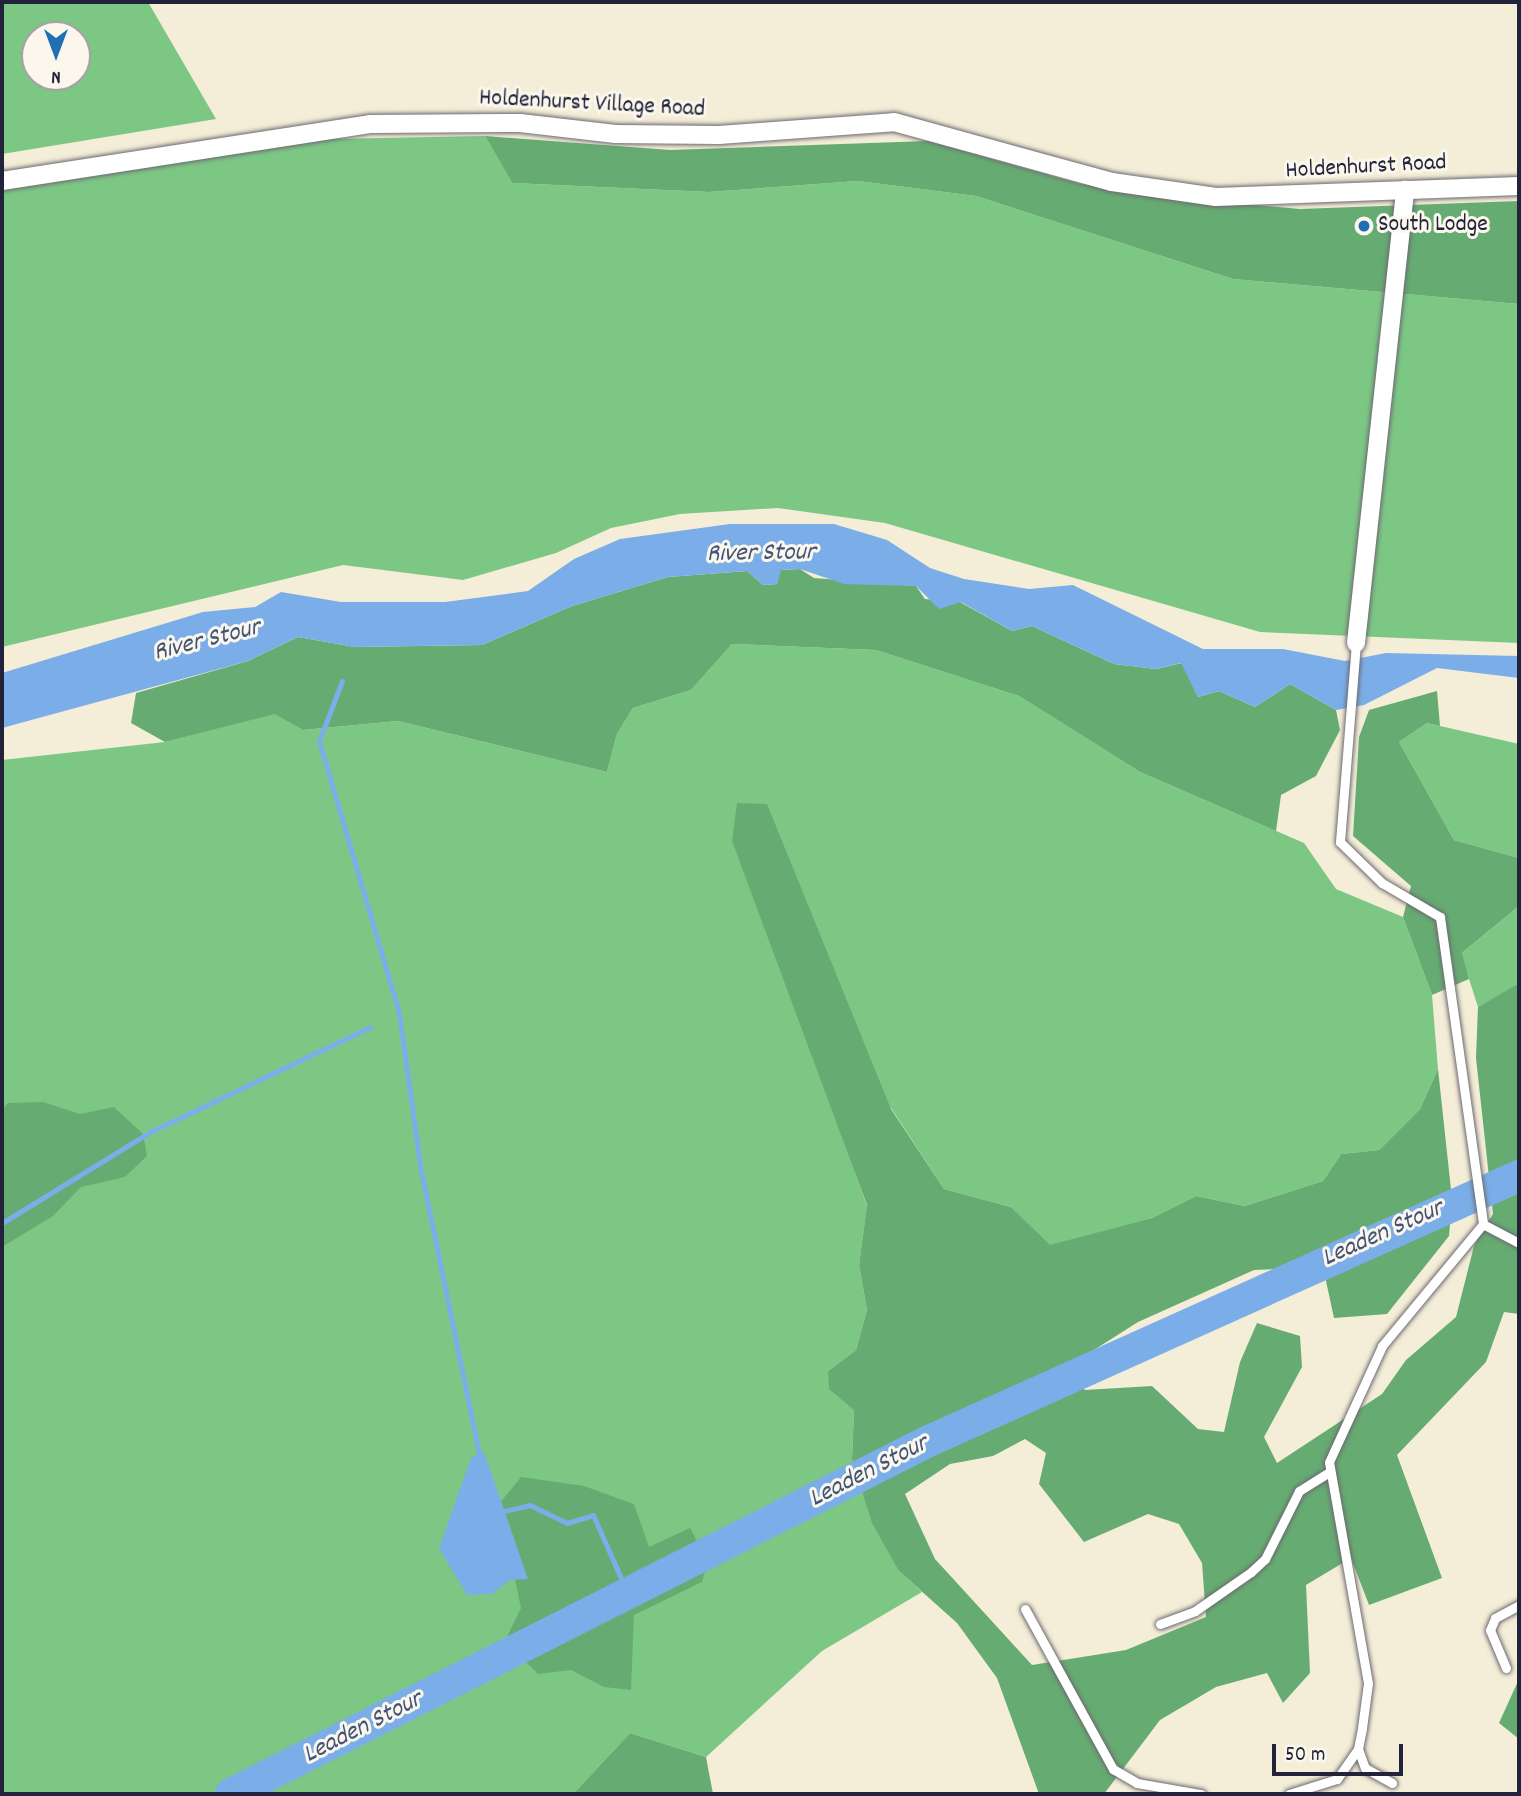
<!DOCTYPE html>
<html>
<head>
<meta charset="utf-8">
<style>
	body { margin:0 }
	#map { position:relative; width:1521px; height:1796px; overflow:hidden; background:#f4edd7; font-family:Dekko,sans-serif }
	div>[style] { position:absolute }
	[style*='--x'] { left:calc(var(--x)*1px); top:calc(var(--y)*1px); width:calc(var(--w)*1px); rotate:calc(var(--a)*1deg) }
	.green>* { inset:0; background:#7dc785 }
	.forest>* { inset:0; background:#66ac72 }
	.water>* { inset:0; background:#7baee8 }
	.stream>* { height:5px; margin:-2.5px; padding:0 2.5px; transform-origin:2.5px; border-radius:2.5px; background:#7baee8 }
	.river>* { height:32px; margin:-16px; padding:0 16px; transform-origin:16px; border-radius:16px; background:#7baee8 }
	.roads { filter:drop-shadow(0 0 2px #6c6972) drop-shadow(0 0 2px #6c6972) }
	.service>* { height:9px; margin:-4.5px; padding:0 4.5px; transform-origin:4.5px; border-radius:4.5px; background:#fff }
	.minor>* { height:18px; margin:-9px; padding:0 9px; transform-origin:9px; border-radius:9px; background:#fff }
	.dots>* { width:19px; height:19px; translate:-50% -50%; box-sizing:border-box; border:4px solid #fbf7ec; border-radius:50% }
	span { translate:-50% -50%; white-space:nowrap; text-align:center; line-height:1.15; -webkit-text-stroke:6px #fbf7ec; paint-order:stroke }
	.street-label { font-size:24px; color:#22223b }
	.poi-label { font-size:24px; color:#22223b }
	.left { translate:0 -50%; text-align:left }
	.water-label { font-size:26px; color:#415378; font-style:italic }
	.frame { position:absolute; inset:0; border:4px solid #22223b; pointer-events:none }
	.north { position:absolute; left:21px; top:21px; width:70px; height:70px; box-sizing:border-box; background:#fbf7ec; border:2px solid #a4a2a5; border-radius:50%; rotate:180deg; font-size:19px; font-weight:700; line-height:28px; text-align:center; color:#22223b }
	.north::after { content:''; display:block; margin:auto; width:24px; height:32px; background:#1f6fb2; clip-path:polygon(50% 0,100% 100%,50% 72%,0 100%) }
	.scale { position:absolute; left:1272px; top:1744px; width:131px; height:32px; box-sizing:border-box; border:4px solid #22223b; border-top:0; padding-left:9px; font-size:21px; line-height:24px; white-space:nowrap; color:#22223b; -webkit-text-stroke:5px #fbf7ec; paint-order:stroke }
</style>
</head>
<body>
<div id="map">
	<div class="green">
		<div style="clip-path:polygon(evenodd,2px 2px,148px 2px,216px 119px,2px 154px,2px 2px,35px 35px,77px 35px,77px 77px,35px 77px,35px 35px)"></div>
		<div style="clip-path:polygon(485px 136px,512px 183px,709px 192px,858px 181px,976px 196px,1233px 279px,1519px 304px,1519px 643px,1260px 632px,885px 523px,778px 508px,680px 514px,611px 528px,556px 553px,463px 580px,343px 565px,2px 647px,2px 174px,229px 141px)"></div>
		<div style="clip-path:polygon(732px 644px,876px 650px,1019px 696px,1140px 772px,1304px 843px,1336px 889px,1403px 917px,1432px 995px,1438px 1069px,1420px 1109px,1379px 1150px,1341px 1154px,1323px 1181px,1245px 1206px,1196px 1196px,1152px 1218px,1050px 1246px,1011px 1207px,944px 1189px,891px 1108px,803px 1025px,867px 1206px,859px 1265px,867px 1310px,856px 1350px,828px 1371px,854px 1410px,852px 1459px,899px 1571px,922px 1592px,822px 1651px,706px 1757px,630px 1733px,573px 1794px,2px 1794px,2px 760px,165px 742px,275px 713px,303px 730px,398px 721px,607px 772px,617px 734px,633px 708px,691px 690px)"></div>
		<div style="clip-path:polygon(1427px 723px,1519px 744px,1519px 858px,1454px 840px,1399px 742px)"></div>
		<div style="clip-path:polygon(1519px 906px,1519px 990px,1516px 986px,1478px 1007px,1461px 954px)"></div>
	</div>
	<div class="forest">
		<div style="clip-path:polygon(485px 136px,670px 150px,928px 141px,1081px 184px,1187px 199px,1300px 209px,1519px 201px,1519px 304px,1233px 279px,976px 196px,858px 181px,709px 192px,512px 183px)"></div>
		<div style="clip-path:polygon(800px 569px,814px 578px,916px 586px,925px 599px,960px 602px,1012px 631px,1032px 626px,1114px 664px,1156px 669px,1182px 663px,1198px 697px,1219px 691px,1255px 707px,1290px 684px,1336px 710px,1340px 730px,1316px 776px,1281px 795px,1276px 831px,1140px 772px,1019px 696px,876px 650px,732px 644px,691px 690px,633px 708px,617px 734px,607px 772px,398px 721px,303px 730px,275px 714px,165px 742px,131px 723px,136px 693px,248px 661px,298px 637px,355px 647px,482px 645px,572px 606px,668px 577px,747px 571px,763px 585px,777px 584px,780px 570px)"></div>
		<div style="clip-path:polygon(1437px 691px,1440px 726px,1427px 723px,1399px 742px,1454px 840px,1519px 858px,1519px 906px,1462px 953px,1469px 979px,1432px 995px,1403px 917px,1411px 886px,1353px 836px,1359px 737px,1369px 710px)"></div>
		<div style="clip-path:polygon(evenodd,737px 803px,767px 804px,891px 1109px,944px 1189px,1011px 1207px,1050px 1245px,1152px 1218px,1196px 1196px,1245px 1206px,1323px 1181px,1341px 1154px,1379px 1150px,1420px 1109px,1438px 1069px,1452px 1199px,1449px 1236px,1387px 1314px,1334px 1318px,1323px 1267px,1254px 1270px,1138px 1322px,1064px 1369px,1085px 1390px,1152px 1386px,1198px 1429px,1224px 1432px,1240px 1362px,1257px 1323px,1300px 1336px,1302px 1367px,1264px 1437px,1277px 1463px,1382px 1394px,1406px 1360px,1456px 1317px,1474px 1246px,1493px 1214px,1476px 1058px,1478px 1007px,1516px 985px,1519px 990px,1519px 1314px,1504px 1312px,1486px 1362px,1397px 1455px,1442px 1578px,1369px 1605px,1351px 1558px,1306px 1585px,1310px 1673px,1283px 1703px,1267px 1673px,1216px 1687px,1160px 1720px,1104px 1794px,1039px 1794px,997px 1678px,957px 1623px,899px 1571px,872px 1523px,852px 1459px,854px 1410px,829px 1389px,828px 1371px,856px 1350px,867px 1310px,859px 1265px,867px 1205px,732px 841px,737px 803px,1025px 1439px,1046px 1453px,1039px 1484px,1084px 1542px,1148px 1514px,1179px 1524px,1202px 1563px,1206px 1617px,1126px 1650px,1032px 1665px,935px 1559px,905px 1494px,950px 1464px,993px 1456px,1025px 1439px)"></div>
		<div style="clip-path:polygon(43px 1102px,80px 1114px,114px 1107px,143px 1134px,147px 1156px,125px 1177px,81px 1187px,53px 1216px,2px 1247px,2px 1110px,8px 1103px)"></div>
		<div style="clip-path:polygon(521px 1477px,584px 1486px,634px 1504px,649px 1547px,690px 1528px,708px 1561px,702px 1582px,634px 1615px,631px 1690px,604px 1687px,571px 1670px,538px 1674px,505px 1641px,521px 1608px,499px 1504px)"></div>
		<div style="clip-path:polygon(1519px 1679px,1519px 1739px,1499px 1723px)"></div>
		<div style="clip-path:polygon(630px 1733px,706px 1757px,713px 1794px,573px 1794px)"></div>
	</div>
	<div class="water">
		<div style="clip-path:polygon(730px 524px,834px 524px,887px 540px,930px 568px,964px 579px,1029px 589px,1073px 585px,1203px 649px,1283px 649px,1345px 661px,1386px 653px,1519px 656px,1519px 678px,1437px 668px,1364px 705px,1336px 710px,1290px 684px,1255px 707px,1219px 691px,1198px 697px,1181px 663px,1156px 669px,1114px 664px,1032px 626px,1012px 631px,961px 602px,939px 609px,916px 586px,844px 584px,800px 569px,781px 570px,777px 584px,763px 585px,747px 571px,668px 577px,572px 606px,482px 645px,355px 647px,298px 637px,248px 661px,2px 728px,2px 673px,203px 612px,255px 607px,281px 592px,341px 602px,445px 602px,528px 591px,574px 559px,620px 539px)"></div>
		<div style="clip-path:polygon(484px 1452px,528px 1579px,510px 1580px,492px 1594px,467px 1595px,439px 1548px,471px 1458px)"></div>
	</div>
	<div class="stream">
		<div style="--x:342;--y:681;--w:64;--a:111"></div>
		<div style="--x:319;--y:741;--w:284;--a:73.6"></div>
		<div style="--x:399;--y:1013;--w:160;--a:82.1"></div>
		<div style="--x:421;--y:1171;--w:294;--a:78.4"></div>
		<div style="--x:2;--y:1223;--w:174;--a:-31.6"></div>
		<div style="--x:150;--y:1132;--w:244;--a:-25.5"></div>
		<div style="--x:500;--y:1512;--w:31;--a:-13"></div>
		<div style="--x:530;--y:1505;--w:41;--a:25.9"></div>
		<div style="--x:567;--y:1523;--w:27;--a:-17"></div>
		<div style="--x:593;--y:1515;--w:86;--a:66.1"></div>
	</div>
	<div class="river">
		<div style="--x:231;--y:1794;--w:782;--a:-26.83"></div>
		<div style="--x:929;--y:1441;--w:647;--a:-24.19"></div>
	</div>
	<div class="roads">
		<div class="service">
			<div style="--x:1356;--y:643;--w:200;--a:94.6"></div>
			<div style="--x:1340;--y:842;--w:59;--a:44.3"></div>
			<div style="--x:1382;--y:883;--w:67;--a:30.4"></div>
			<div style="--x:1440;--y:917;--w:310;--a:82"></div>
			<div style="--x:1483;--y:1224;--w:41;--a:27.8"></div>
			<div style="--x:1025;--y:1609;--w:183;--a:61.2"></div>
			<div style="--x:1113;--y:1769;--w:28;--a:30"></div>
			<div style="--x:1137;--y:1783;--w:65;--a:9.8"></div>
			<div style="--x:1160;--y:1624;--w:37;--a:-20"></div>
			<div style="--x:1195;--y:1611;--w:68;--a:-34.9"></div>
			<div style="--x:1251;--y:1572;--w:19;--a:-43"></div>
			<div style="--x:1265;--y:1559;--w:76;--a:-63.4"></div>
			<div style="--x:1299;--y:1491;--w:36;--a:-32"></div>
			<div style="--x:1506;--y:1668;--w:41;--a:-112.8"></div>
			<div style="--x:1490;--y:1630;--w:13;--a:-67"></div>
			<div style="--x:1495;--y:1618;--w:27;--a:-28"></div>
			<div style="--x:1358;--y:1749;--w:20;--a:70"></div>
			<div style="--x:1365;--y:1768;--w:31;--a:29"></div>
			<div style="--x:1289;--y:1794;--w:50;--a:-17.4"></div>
			<div style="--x:1337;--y:1779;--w:37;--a:-55"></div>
			<div style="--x:1358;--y:1749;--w:21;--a:-79"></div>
			<div style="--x:1362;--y:1728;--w:45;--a:-82.4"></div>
			<div style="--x:1368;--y:1683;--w:224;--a:-100"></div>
			<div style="--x:1329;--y:1462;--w:128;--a:-65.4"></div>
			<div style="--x:1382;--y:1346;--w:158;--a:-50.4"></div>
		</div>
		<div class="minor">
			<div style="--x:2;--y:181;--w:372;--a:-8.8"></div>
			<div style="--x:370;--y:124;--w:150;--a:-0.4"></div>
			<div style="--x:520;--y:123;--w:96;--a:6.6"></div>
			<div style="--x:615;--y:134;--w:104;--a:0.6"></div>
			<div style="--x:719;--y:135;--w:175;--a:-4.2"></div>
			<div style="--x:894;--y:122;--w:226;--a:15.4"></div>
			<div style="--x:1112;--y:182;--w:105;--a:8.2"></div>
			<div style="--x:1216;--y:197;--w:303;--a:-2.1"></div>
			<div style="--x:1356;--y:643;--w:456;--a:-83.8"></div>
		</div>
	</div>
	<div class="dots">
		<div style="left:1364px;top:226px;background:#1f6fb2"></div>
	</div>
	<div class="street-label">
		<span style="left:592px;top:105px;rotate:3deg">Holdenhurst Village Road</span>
		<span style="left:1366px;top:168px;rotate:-3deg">Holdenhurst Road</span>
	</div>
	<div class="poi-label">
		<span class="left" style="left:1378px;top:226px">South Lodge</span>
	</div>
	<div class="water-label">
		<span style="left:761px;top:554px;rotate:-1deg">River Stour</span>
		<span style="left:207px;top:641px;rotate:-14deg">River Stour</span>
		<span style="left:1383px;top:1234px;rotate:-24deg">Leaden Stour</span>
		<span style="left:869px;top:1472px;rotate:-27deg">Leaden Stour</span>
		<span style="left:363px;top:1728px;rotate:-27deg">Leaden Stour</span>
	</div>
	<div class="frame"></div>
	<div class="north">N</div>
	<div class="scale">50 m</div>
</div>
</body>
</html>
